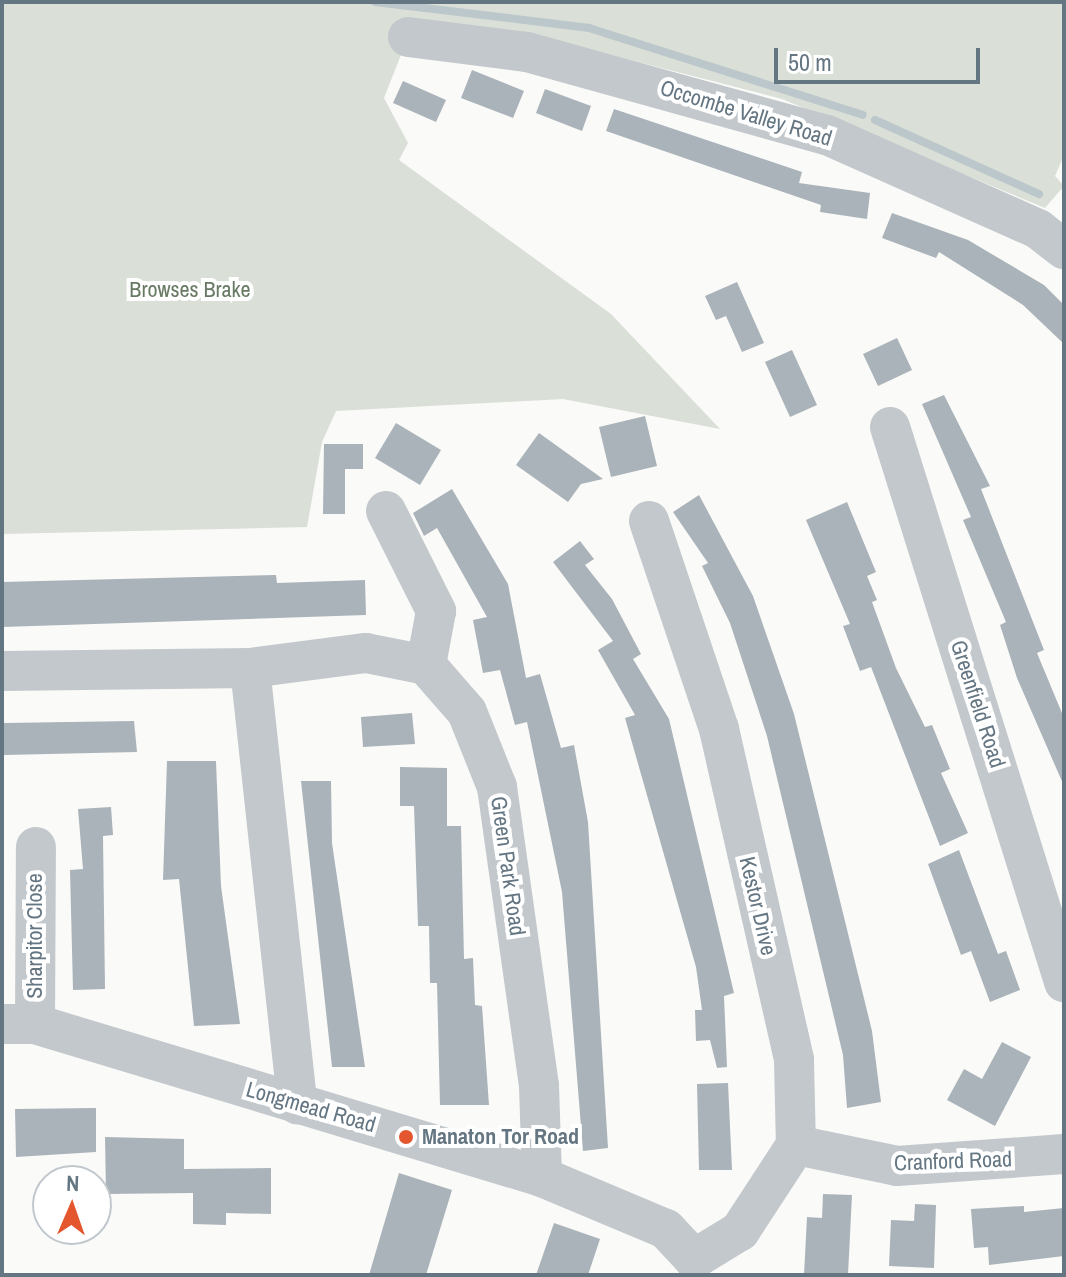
<!DOCTYPE html>
<html>
<head>
<meta charset="utf-8">
<style>
	body { margin:0 }
	#map { position:relative; width:1066px; height:1277px; overflow:hidden; background:#fafaf8; font-family:"Archivo Narrow",sans-serif }
	div>[style] { position:absolute }
	[style*='--x'] { left:calc(var(--x)*1px); top:calc(var(--y)*1px); width:calc(var(--w)*1px); rotate:calc(var(--a)*1deg) }
	.green>* { inset:0; background:#dadfd7 }
	.stream>* { height:8px; margin:-4px; padding:0 4px; transform-origin:4px; border-radius:4px; background:#bbc7cb }
	.building>* { inset:0; background:#aab3b9 }
	.minor>* { height:40px; margin:-20px; padding:0 20px; transform-origin:20px; border-radius:20px; background:#c3c8cc }
	.dots>* { width:22px; height:22px; translate:-50% -50%; box-sizing:border-box; border:4px solid #fff; border-radius:50% }
	span { translate:-50% -50%; white-space:nowrap; text-align:center; line-height:1.15; -webkit-text-stroke:8px #fff; paint-order:stroke }
	.street-label { font-size:22px; color:#657683 }
	.park-label { font-size:22px; color:#687a64 }
	.poi-label { font-size:22px; color:#657683; font-weight:700 }
	.left { translate:0 -50%; text-align:left }
	.frame { position:absolute; inset:0; border:4px solid #657683; pointer-events:none }
	.north { position:absolute; left:32px; top:1165px; width:80px; height:80px; box-sizing:border-box; background:#fff; border:2px solid #c1c8cd; border-radius:50%; rotate:2deg; font-size:22px; font-weight:700; line-height:32px; text-align:center; color:#657683 }
	.north::after { content:''; display:block; margin:auto; width:28px; height:36px; background:#e4572e; clip-path:polygon(50% 0,100% 100%,50% 72%,0 100%) }
	.scale { position:absolute; left:774px; top:48px; width:206px; height:36px; box-sizing:border-box; border:4px solid #657683; border-top:0; padding-left:10px; font-size:24px; line-height:28px; white-space:nowrap; color:#657683; -webkit-text-stroke:6px #fff; paint-order:stroke }
</style>
</head>
<body>
<div id="map">
	<div class="green">
		<div style="clip-path:polygon(2px 2px,1064px 2px,1064px 155px,1055px 176px,1064px 186px,1045px 208px,782px 99px,533px 35px,408px 37px,384px 98px,408px 143px,399px 160px,611px 314px,720px 429px,563px 399px,336px 411px,322px 442px,307px 527px,2px 534px)"></div>
	</div>
	<div class="stream">
		<div style="--x:375;--y:2;--w:216;--a:6.9"></div>
		<div style="--x:589;--y:28;--w:287;--a:17.6"></div>
		<div style="--x:875;--y:120;--w:180;--a:24.3"></div>
	</div>
	<div class="building">
		<div style="clip-path:polygon(472px 70px,524px 91px,513px 118px,461px 98px)"></div>
		<div style="clip-path:polygon(403px 81px,446px 100px,436px 122px,393px 103px)"></div>
		<div style="clip-path:polygon(545px 89px,591px 106px,582px 131px,536px 113px)"></div>
		<div style="clip-path:polygon(614px 109px,802px 172px,799px 183px,870px 193px,867px 219px,820px 212px,821px 205px,606px 131px)"></div>
		<div style="clip-path:polygon(892px 213px,968px 240px,1044px 285px,1064px 305px,1064px 344px,1023px 305px,939px 252px,936px 258px,882px 238px)"></div>
		<div style="clip-path:polygon(737px 282px,764px 343px,742px 352px,726px 316px,716px 320px,705px 296px)"></div>
		<div style="clip-path:polygon(897px 338px,912px 370px,878px 386px,863px 354px)"></div>
		<div style="clip-path:polygon(792px 350px,817px 405px,790px 417px,765px 362px)"></div>
		<div style="clip-path:polygon(944px 395px,990px 486px,981px 489px,1044px 650px,1037px 653px,1064px 718px,1064px 786px,1017px 678px,1000px 625px,1006px 622px,963px 520px,971px 517px,922px 404px)"></div>
		<div style="clip-path:polygon(645px 416px,657px 466px,611px 477px,599px 427px)"></div>
		<div style="clip-path:polygon(396px 423px,441px 450px,420px 485px,375px 458px)"></div>
		<div style="clip-path:polygon(539px 433px,603px 479px,581px 484px,568px 502px,516px 465px)"></div>
		<div style="clip-path:polygon(324px 444px,363px 444px,363px 469px,345px 469px,345px 514px,323px 514px)"></div>
		<div style="clip-path:polygon(452px 489px,508px 584px,526px 678px,540px 674px,561px 748px,574px 745px,588px 822px,608px 1148px,583px 1151px,562px 892px,527px 722px,515px 725px,500px 670px,483px 673px,473px 620px,487px 617px,437px 528px,424px 536px,413px 513px)"></div>
		<div style="clip-path:polygon(699px 495px,753px 596px,794px 714px,872px 1031px,881px 1102px,847px 1108px,843px 1055px,767px 736px,730px 623px,702px 566px,708px 563px,673px 512px)"></div>
		<div style="clip-path:polygon(847px 502px,876px 572px,867px 576px,877px 600px,872px 602px,896px 668px,925px 727px,932px 725px,950px 769px,941px 773px,968px 833px,940px 846px,871px 667px,860px 671px,843px 626px,850px 624px,806px 520px)"></div>
		<div style="clip-path:polygon(580px 541px,594px 559px,585px 565px,612px 599px,641px 654px,633px 659px,669px 719px,734px 993px,724px 996px,727px 1067px,717px 1068px,710px 1040px,696px 1041px,695px 1010px,702px 1010px,696px 967px,625px 718px,635px 715px,598px 650px,613px 641px,553px 562px)"></div>
		<div style="clip-path:polygon(276px 575px,277px 583px,365px 580px,366px 615px,2px 627px,2px 582px)"></div>
		<div style="clip-path:polygon(412px 713px,415px 744px,363px 747px,361px 717px)"></div>
		<div style="clip-path:polygon(134px 721px,137px 752px,4px 755px,4px 723px)"></div>
		<div style="clip-path:polygon(167px 761px,216px 761px,221px 886px,240px 1024px,194px 1026px,179px 879px,163px 880px)"></div>
		<div style="clip-path:polygon(400px 767px,447px 768px,447px 826px,461px 826px,464px 959px,473px 958px,475px 1005px,482px 1006px,489px 1105px,440px 1105px,437px 983px,430px 983px,429px 926px,418px 926px,414px 806px,400px 806px)"></div>
		<div style="clip-path:polygon(301px 781px,331px 781px,332px 843px,365px 1067px,332px 1067px)"></div>
		<div style="clip-path:polygon(111px 807px,113px 835px,103px 836px,105px 989px,73px 990px,70px 870px,83px 869px,78px 809px)"></div>
		<div style="clip-path:polygon(959px 850px,998px 954px,1006px 951px,1020px 990px,990px 1002px,971px 951px,961px 955px,928px 864px)"></div>
		<div style="clip-path:polygon(1002px 1042px,1031px 1057px,995px 1126px,947px 1100px,964px 1069px,982px 1079px)"></div>
		<div style="clip-path:polygon(728px 1083px,732px 1170px,699px 1170px,697px 1084px)"></div>
		<div style="clip-path:polygon(96px 1108px,96px 1152px,16px 1157px,15px 1109px)"></div>
		<div style="clip-path:polygon(105px 1137px,184px 1139px,184px 1169px,271px 1168px,271px 1214px,226px 1213px,226px 1225px,193px 1224px,193px 1193px,106px 1194px)"></div>
		<div style="clip-path:polygon(399px 1173px,452px 1190px,426px 1275px,369px 1275px)"></div>
		<div style="clip-path:polygon(823px 1194px,852px 1195px,848px 1275px,804px 1275px,807px 1217px,822px 1218px)"></div>
		<div style="clip-path:polygon(915px 1204px,936px 1205px,934px 1268px,889px 1266px,891px 1220px,914px 1221px)"></div>
		<div style="clip-path:polygon(1024px 1206px,1024px 1212px,1064px 1208px,1064px 1256px,989px 1265px,988px 1247px,974px 1248px,971px 1209px)"></div>
		<div style="clip-path:polygon(554px 1223px,600px 1239px,588px 1275px,536px 1275px)"></div>
	</div>
	<div class="minor">
		<div style="--x:408;--y:37;--w:120;--a:7.2"></div>
		<div style="--x:527;--y:52;--w:311;--a:15.5"></div>
		<div style="--x:827;--y:135;--w:231;--a:24"></div>
		<div style="--x:1038;--y:229;--w:33;--a:38"></div>
		<div style="--x:890;--y:427;--w:582;--a:72.59"></div>
		<div style="--x:386;--y:511;--w:112;--a:63.4"></div>
		<div style="--x:436;--y:611;--w:55;--a:100.5"></div>
		<div style="--x:649;--y:521;--w:219;--a:71.4"></div>
		<div style="--x:719;--y:729;--w:339;--a:77.2"></div>
		<div style="--x:794;--y:1060;--w:85;--a:88.7"></div>
		<div style="--x:796;--y:1145;--w:103;--a:123.1"></div>
		<div style="--x:740;--y:1231;--w:54;--a:148.7"></div>
		<div style="--x:250;--y:668;--w:439;--a:83.8"></div>
		<div style="--x:2;--y:671;--w:248;--a:-0.7"></div>
		<div style="--x:250;--y:668;--w:117;--a:-7.4"></div>
		<div style="--x:366;--y:653;--w:61;--a:11.3"></div>
		<div style="--x:426;--y:665;--w:62;--a:48.9"></div>
		<div style="--x:467;--y:712;--w:81;--a:68.2"></div>
		<div style="--x:497;--y:787;--w:302;--a:82"></div>
		<div style="--x:539;--y:1086;--w:91;--a:88.1"></div>
		<div style="--x:2;--y:1024;--w:33;--a:0"></div>
		<div style="--x:35;--y:1024;--w:530;--a:16.79"></div>
		<div style="--x:542;--y:1177;--w:134;--a:22.8"></div>
		<div style="--x:666;--y:1229;--w:41;--a:47"></div>
		<div style="--x:35;--y:1024;--w:177;--a:-89.7"></div>
		<div style="--x:796;--y:1145;--w:103;--a:11.7"></div>
		<div style="--x:897;--y:1166;--w:167;--a:-4.1"></div>
	</div>
	<div class="dots">
		<div style="left:406px;top:1137px;background:#e4572e"></div>
	</div>
	<div class="street-label">
		<span style="left:746px;top:113px;rotate:17deg">Occombe Valley Road</span>
		<span style="left:978px;top:704px;rotate:72deg">Greenfield Road</span>
		<span style="left:508px;top:866px;rotate:82deg">Green Park Road</span>
		<span style="left:758px;top:906px;rotate:77deg">Kestor Drive</span>
		<span style="left:35px;top:936px;rotate:-90deg">Sharpitor Close</span>
		<span style="left:311px;top:1107px;rotate:16deg">Longmead Road</span>
		<span style="left:953px;top:1161px;rotate:-2deg">Cranford Road</span>
	</div>
	<div class="park-label">
		<span style="left:190px;top:290px">Browses Brake</span>
	</div>
	<div class="poi-label">
		<span class="left" style="left:422px;top:1137px">Manaton Tor Road</span>
	</div>
	<div class="frame"></div>
	<div class="north">N</div>
	<div class="scale">50 m</div>
</div>
</body>
</html>
